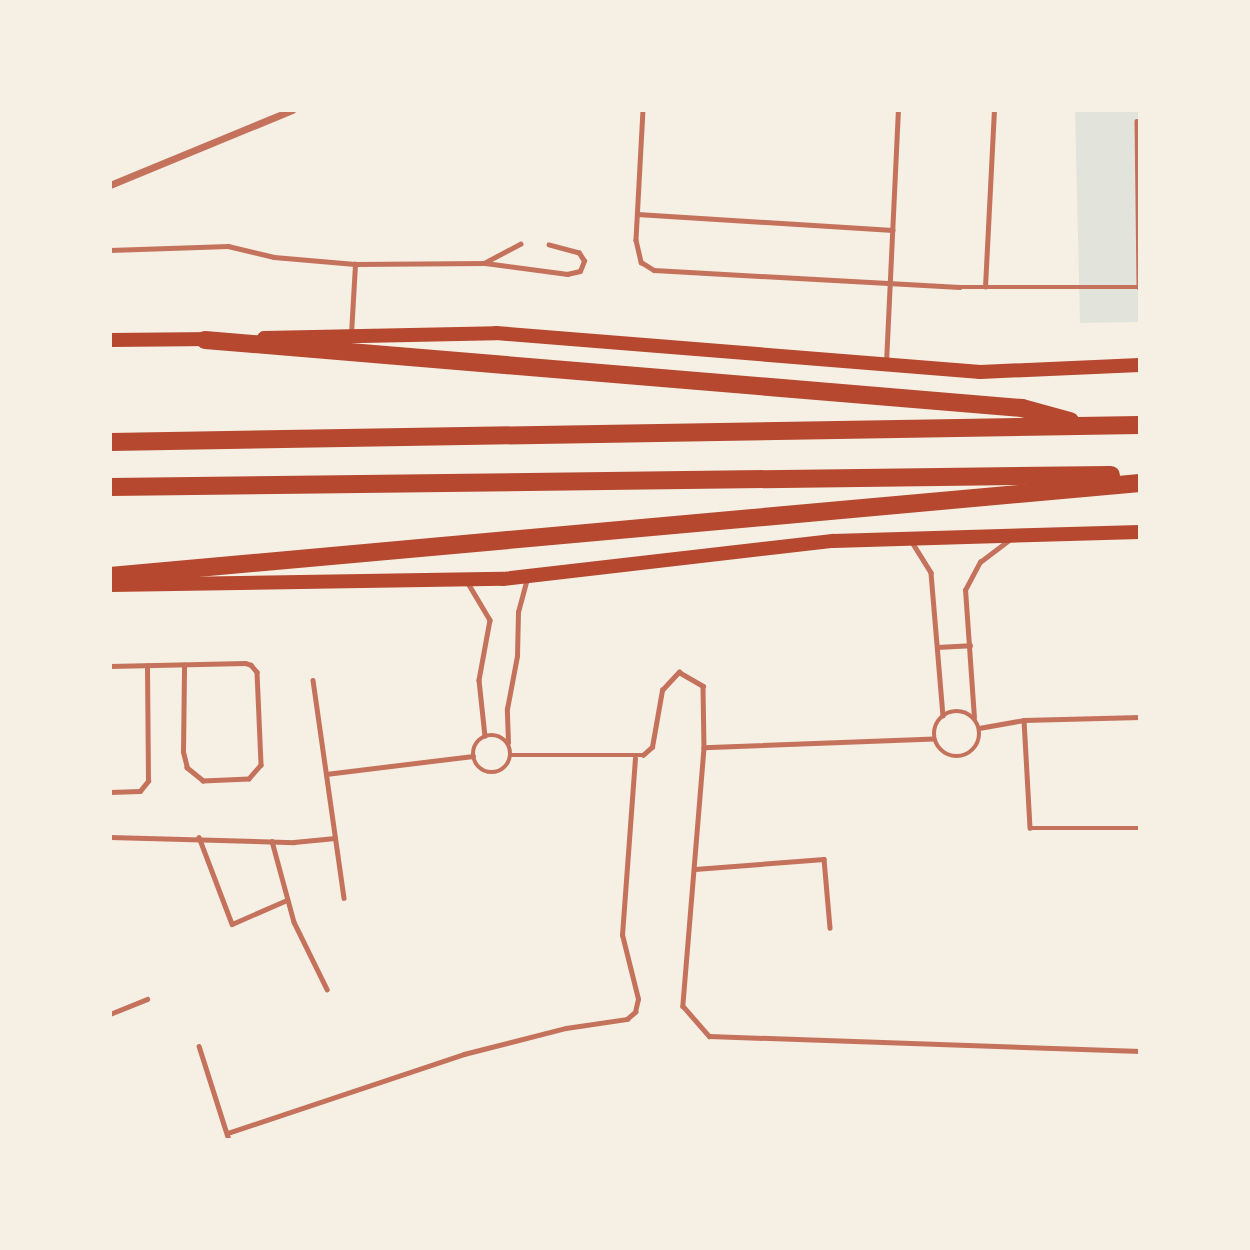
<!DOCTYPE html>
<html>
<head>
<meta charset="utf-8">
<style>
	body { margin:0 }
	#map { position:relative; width:1250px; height:1250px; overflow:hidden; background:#f6efe4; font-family:Lato,sans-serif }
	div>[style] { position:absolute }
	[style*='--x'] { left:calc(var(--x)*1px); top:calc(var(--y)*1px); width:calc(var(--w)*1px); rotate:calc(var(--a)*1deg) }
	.green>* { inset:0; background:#e2e4dc }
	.service>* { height:4.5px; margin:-2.25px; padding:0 2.25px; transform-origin:2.25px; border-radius:2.25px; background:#c5725c }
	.service>.ring { margin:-2.25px; padding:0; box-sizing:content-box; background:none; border:4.5px solid #c5725c; border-radius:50% }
	.minor>* { height:7px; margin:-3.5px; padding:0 3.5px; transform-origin:3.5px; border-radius:3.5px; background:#c5725c }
	.secondary>* { height:14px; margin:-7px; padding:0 7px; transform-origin:7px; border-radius:7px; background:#b5482f }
	.motorway>* { height:18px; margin:-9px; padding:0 9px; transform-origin:9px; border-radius:9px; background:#b5482f }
	span { translate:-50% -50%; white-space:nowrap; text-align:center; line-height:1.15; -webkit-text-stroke:5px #f6efe4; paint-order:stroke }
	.frame { position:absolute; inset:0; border:112px solid #f6efe4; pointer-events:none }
</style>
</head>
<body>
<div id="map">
	<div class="green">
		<div style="clip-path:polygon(1075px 110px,1140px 110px,1140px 322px,1080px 323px)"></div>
	</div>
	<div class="service">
		<div style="--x:643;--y:110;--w:130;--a:93.1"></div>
		<div style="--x:636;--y:240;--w:23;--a:77"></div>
		<div style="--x:641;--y:262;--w:15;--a:32"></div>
		<div style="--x:654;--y:270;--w:306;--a:3.2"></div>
		<div style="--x:960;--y:287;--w:178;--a:0"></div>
		<div style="--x:1137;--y:121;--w:166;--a:89.3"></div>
		<div style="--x:637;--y:214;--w:256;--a:3.6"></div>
		<div style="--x:521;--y:244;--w:41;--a:152.2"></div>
		<div style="--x:485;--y:263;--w:83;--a:7.6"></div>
		<div style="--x:567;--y:274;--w:13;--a:-13"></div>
		<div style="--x:580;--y:271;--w:11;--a:-68"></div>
		<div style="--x:584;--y:261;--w:9;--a:-122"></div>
		<div style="--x:579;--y:253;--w:31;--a:-165"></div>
		<div style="--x:110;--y:250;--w:118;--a:-1.9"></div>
		<div style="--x:228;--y:246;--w:47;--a:13.4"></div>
		<div style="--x:274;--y:257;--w:81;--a:4.9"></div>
		<div style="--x:985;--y:287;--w:177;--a:-87.1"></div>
		<div style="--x:351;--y:334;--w:70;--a:-86.7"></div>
		<div style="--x:355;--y:264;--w:130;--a:-0.4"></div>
		<div style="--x:886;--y:363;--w:253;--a:-87.3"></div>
		<div style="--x:912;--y:542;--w:36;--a:58"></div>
		<div style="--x:931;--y:573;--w:143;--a:85.2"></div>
		<div style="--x:468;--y:583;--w:43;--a:59.3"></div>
		<div style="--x:490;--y:620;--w:61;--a:100.4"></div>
		<div style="--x:479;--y:680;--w:56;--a:83.9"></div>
		<div style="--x:937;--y:647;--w:33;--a:-3"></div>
		<div style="--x:110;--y:666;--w:135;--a:-1.3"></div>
		<div style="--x:245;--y:663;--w:6;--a:18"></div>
		<div style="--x:251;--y:665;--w:9;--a:49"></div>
		<div style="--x:257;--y:672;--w:93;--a:87.5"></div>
		<div style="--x:261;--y:765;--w:18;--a:131"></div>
		<div style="--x:249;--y:779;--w:46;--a:177.5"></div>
		<div style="--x:203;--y:781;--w:21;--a:-141"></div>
		<div style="--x:187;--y:768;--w:16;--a:-104"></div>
		<div style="--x:183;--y:752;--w:87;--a:-89.3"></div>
		<div style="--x:313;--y:680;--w:220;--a:81.9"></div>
		<div class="ring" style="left:934px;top:711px;width:41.5px;height:41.5px"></div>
		<div style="--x:974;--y:718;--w:128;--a:-94"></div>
		<div style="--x:965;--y:590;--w:32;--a:-62"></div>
		<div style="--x:980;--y:562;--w:35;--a:-37"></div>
		<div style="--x:1024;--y:720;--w:116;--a:-1.5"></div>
		<div style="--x:979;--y:728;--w:46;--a:-10.1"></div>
		<div style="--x:1024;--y:720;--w:108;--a:86.8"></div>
		<div style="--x:1030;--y:828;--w:110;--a:0"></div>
		<div class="ring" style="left:473px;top:735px;width:33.5px;height:33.5px"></div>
		<div style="--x:934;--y:739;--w:230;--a:177.8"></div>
		<div style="--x:704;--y:748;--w:259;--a:94.7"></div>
		<div style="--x:683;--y:1006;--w:40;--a:49"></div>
		<div style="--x:709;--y:1036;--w:431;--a:2"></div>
		<div style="--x:508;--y:743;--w:34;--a:-92"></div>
		<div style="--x:507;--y:709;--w:54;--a:-79.3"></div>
		<div style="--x:517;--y:656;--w:44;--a:-88.7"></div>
		<div style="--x:518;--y:612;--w:34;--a:-75"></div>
		<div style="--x:511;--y:755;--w:132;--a:0"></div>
		<div style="--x:643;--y:755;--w:12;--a:-42"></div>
		<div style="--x:652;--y:747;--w:58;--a:-80"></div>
		<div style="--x:662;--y:690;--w:25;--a:-47"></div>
		<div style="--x:679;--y:672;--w:28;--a:30"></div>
		<div style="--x:703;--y:686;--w:62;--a:89.1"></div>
		<div style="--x:326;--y:774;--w:148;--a:-7"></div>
		<div style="--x:110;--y:792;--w:30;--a:-2"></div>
		<div style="--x:140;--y:791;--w:13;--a:-51"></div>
		<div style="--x:148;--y:781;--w:115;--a:-90.5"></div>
		<div style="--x:110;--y:837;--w:184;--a:1.6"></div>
		<div style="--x:294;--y:842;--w:41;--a:-5.6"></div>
		<div style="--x:199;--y:837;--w:93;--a:69.2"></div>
		<div style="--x:232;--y:924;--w:60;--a:-23.6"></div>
		<div style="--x:272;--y:841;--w:84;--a:74.8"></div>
		<div style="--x:294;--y:922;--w:75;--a:63.8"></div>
		<div style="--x:695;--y:869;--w:129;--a:-4.4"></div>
		<div style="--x:824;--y:859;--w:69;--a:85"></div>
		<div style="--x:110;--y:1014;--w:40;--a:-22"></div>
		<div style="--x:199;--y:1046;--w:99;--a:72.3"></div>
		<div style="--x:228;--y:1133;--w:249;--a:-18.5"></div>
		<div style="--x:464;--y:1054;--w:105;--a:-14.3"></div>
		<div style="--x:566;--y:1028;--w:62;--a:-8.4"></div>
		<div style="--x:627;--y:1019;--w:11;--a:-41"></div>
		<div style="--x:635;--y:1012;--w:13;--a:-77"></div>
		<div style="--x:638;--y:999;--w:66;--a:-104"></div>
		<div style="--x:622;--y:935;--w:177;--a:-85.8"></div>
	</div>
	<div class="minor">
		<div style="--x:110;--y:185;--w:197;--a:-22.4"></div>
	</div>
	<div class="secondary">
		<div style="--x:264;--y:338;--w:232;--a:-1.2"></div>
		<div style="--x:496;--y:333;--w:486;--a:4.6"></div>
		<div style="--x:980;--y:372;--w:160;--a:-2.5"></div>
		<div style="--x:110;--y:340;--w:103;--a:-0.6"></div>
		<div style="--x:110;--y:585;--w:393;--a:-0.9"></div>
		<div style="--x:503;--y:579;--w:332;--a:-6.6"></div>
		<div style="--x:833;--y:541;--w:307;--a:-1.7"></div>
	</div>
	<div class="motorway">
		<div style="--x:205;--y:340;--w:820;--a:4.76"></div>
		<div style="--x:1022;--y:408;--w:50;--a:15.2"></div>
		<div style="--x:110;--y:442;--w:1030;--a:-0.95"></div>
		<div style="--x:110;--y:487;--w:1001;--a:-0.69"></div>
		<div style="--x:110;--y:576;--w:1034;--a:-5.16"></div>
	</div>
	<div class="frame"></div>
</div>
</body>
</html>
